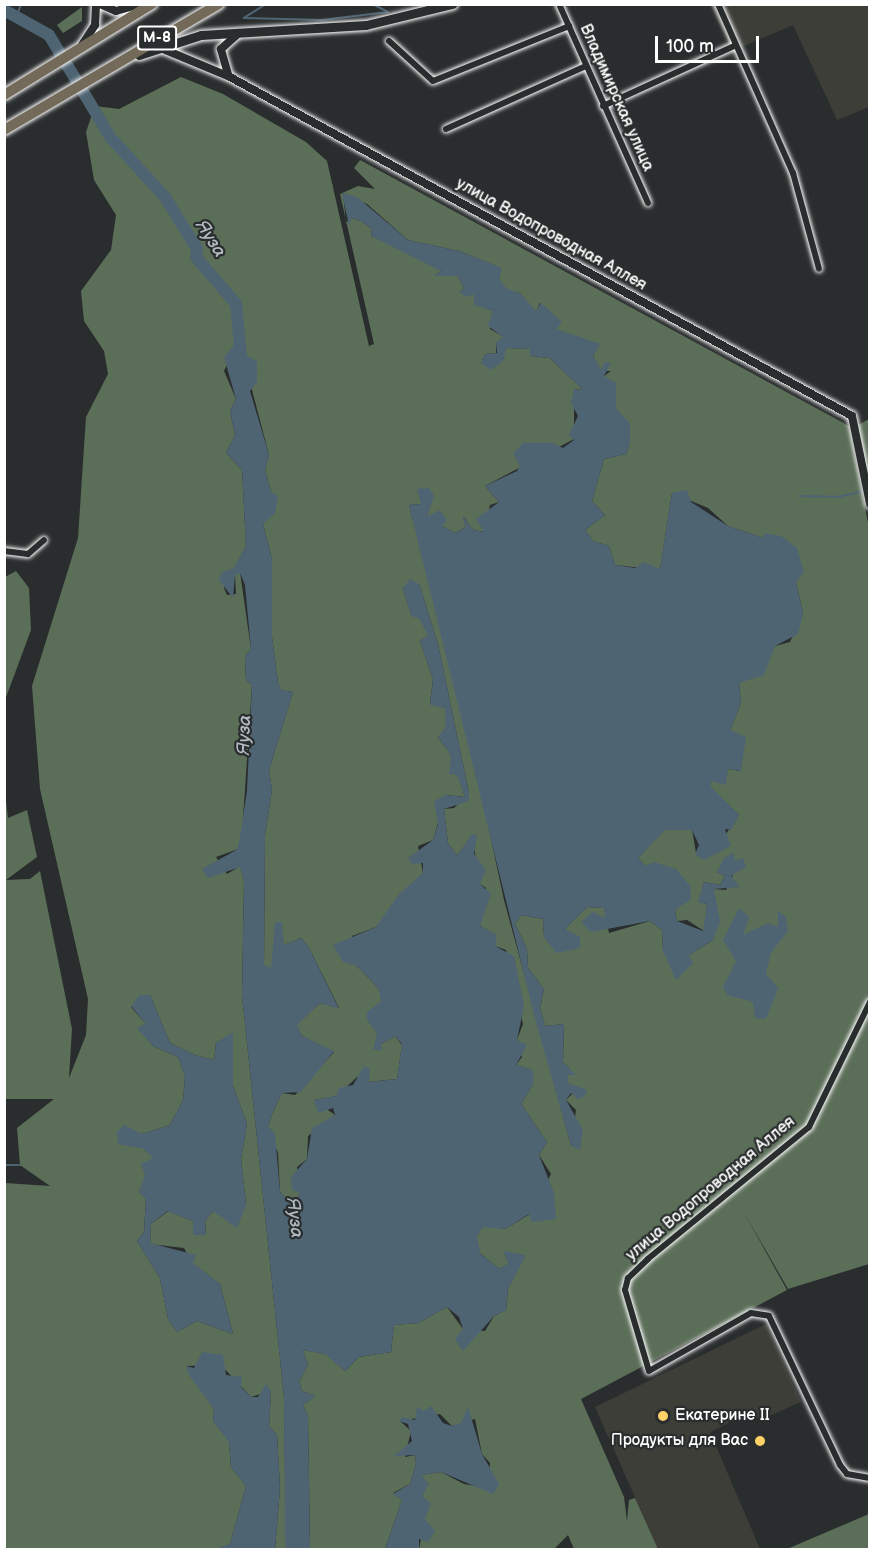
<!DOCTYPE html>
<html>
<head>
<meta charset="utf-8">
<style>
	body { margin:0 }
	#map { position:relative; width:874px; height:1554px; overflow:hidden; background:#2a2d2e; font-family:"Balsamiq Sans",sans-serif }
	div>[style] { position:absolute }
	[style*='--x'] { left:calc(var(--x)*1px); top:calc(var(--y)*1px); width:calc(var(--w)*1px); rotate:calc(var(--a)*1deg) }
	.built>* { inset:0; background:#3e3e39 }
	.green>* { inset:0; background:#5b6e58 }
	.water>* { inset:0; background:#4f6473 }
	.stream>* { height:2px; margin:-1px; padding:0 1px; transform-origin:1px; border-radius:1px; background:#4f6473 }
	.river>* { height:12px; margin:-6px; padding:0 6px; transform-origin:6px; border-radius:6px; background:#4f6473 }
	.roads { filter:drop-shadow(0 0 2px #fff) drop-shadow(0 0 2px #fff) }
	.minor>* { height:6px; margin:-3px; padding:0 3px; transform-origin:3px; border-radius:3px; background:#2a2d2e }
	.tertiary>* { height:8px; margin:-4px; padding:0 4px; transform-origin:4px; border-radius:4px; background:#2a2d2e }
	.secondary>* { height:9px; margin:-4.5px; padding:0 4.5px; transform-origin:4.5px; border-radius:4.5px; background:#2a2d2e }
	.trunk>* { height:10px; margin:-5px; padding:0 5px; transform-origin:5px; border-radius:5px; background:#736a5a }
	.dots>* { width:16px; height:16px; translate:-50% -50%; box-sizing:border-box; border:3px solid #2a2d2e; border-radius:50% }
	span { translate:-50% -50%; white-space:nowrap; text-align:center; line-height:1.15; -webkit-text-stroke:4.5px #2a2d2e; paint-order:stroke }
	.shield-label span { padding:2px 4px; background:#2a2d2e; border:2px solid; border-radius:4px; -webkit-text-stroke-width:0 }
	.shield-label { font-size:15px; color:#fff; font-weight:700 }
	.street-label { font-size:16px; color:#fff }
	.poi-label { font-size:16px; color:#fff }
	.left { translate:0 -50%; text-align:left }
	.right { translate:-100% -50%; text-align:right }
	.water-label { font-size:18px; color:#b0b9c0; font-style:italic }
	.frame { position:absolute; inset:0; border:6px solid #fff; pointer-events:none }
	.scale { position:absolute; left:655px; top:36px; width:104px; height:27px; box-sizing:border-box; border:3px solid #fff; border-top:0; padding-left:8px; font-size:18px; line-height:21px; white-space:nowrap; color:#fff; -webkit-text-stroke:4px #2a2d2e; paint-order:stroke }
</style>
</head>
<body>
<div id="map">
	<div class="built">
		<div style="clip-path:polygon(710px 5px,869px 5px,869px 107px,837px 120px,793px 25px,733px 51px)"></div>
		<div style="clip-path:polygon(766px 1324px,801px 1402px,760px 1420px,749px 1413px,710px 1432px,760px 1549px,658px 1549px,595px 1407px)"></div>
	</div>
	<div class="green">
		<div style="clip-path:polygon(82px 7px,82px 21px,63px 33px,57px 25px)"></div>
		<div style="clip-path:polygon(evenodd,181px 77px,223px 94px,306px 142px,327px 161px,369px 346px,374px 344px,340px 194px,358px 186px,375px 189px,354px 168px,360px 160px,849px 426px,870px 533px,869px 1264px,788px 1289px,742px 1209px,787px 1290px,581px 1399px,624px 1497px,627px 1521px,629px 1500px,635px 1498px,658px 1549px,574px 1549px,568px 1535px,555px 1548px,543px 1549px,419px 1549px,425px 1519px,420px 1475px,441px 1472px,464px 1484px,488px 1488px,490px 1463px,482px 1454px,475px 1419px,452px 1426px,440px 1414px,400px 1421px,411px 1431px,405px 1457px,415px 1455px,416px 1464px,410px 1484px,393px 1493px,402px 1500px,385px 1549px,310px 1549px,308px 1416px,303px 1405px,315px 1396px,302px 1391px,299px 1381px,308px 1365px,303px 1350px,326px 1354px,345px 1371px,359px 1357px,391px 1352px,394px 1325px,418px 1323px,447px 1307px,463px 1329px,485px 1331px,494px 1316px,506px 1310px,508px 1289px,525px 1255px,505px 1255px,509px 1264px,499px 1269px,480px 1253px,476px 1236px,483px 1226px,505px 1229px,530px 1214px,551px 1174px,539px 1155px,547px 1142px,521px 1104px,533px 1084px,532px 1070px,516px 1065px,522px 1057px,517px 1040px,523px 1024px,506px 950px,495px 946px,496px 935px,480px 926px,486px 888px,480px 884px,472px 835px,457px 856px,448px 843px,444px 809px,454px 808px,469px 793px,438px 644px,419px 584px,403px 588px,411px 615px,419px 617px,429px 635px,420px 641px,433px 679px,430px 704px,445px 708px,445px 729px,438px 737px,451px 755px,465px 797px,446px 795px,433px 840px,418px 846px,423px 873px,376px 927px,352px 936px,357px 966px,379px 989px,382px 1001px,374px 1025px,381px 1044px,395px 1036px,402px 1045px,397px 1079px,368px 1082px,357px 1077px,337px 1096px,314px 1100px,335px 1115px,308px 1136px,307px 1159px,297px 1167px,301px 1192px,293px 1205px,280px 1192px,278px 1153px,268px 1126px,272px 1114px,282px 1093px,295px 1095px,334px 1052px,302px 1036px,296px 1025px,320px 1003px,339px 1008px,309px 948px,301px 938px,284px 945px,275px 922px,275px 957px,271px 969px,264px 966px,265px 835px,272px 790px,269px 770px,293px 692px,281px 690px,278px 683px,272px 637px,272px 559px,263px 524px,271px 492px,265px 470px,269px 455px,239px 340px,224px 371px,236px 399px,230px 411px,235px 435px,226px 453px,242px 470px,246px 546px,224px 588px,227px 595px,236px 594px,235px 575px,240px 572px,251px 649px,245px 656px,246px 680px,252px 685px,242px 834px,238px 849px,216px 857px,227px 874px,240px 866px,244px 880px,242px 995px,284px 1397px,286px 1549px,275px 1549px,280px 1488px,277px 1435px,269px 1426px,271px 1391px,251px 1397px,221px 1365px,187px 1366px,214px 1409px,213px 1421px,229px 1441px,231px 1467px,246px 1486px,230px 1544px,215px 1550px,5px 1549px,5px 1183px,50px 1186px,20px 1165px,17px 1128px,54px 1099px,5px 1099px,4px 784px,8px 818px,27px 810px,37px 857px,6px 880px,30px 879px,40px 871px,72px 1029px,69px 1078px,86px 1035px,88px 999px,40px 789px,32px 686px,78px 538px,86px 417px,108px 374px,104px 351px,84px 321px,81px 291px,111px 250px,116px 215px,94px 180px,86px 132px,95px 106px,119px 109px,181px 77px,343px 193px,367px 204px,408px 240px,459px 251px,501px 268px,499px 280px,507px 290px,520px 293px,536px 312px,540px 303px,561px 322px,555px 329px,599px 344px,593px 356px,601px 371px,611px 371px,604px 376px,606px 382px,616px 383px,616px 409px,630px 442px,626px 454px,604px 459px,592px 501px,605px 515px,585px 530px,593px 541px,609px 546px,615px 565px,660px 570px,672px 493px,708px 508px,728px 526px,764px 538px,764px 534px,796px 582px,803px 613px,790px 642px,775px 646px,739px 683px,741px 703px,730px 730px,740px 771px,728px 769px,711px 781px,710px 787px,739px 815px,724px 837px,702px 853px,696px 853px,692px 829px,664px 830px,638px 858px,645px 866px,676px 869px,684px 882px,675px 910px,677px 921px,687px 920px,704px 931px,707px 904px,699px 902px,704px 882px,720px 885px,725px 876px,717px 872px,733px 853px,735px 870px,726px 890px,714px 889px,713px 940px,689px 955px,663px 951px,662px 930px,650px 921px,609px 933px,604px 908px,587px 907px,565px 929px,544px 937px,543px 919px,521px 915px,515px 924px,527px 949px,528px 968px,544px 989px,540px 1008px,545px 1026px,564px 1024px,563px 1062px,575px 1075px,568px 1075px,568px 1083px,578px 1088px,566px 1100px,576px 1110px,571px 1146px,504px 900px,470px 740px,409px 505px,421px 504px,421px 496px,431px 498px,427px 518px,455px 533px,466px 527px,463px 516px,473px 530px,485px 532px,490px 505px,499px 502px,485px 486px,574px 439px,574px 389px,583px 390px,550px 358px,530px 356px,530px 349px,506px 348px,481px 363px,485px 354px,496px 353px,496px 343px,504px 337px,490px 329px,493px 311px,474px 304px,474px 294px,459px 292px,464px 289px,458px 276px,436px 275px,441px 271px,420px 258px,371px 236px,372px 229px,361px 221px,351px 218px,346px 223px,343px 193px,181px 77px,150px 995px,170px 1043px,195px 1055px,214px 1060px,216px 1043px,233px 1033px,233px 1086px,247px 1124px,241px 1159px,246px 1205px,225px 1216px,213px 1211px,205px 1221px,206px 1235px,193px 1235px,193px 1221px,168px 1211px,151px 1224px,150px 1244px,184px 1248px,192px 1263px,220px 1284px,233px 1334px,197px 1321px,177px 1332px,168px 1319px,160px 1278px,137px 1241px,144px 1232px,146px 1198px,139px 1192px,154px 1158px,144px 1149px,142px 1134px,170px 1125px,183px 1100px,185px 1076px,178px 1057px,153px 1046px,138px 1028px,146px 1024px,131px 1007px,150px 995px)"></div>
		<div style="clip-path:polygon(869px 419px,869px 481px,856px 426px)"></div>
		<div style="clip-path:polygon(16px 571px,29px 588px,31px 630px,5px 700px,5px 577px)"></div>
		<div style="clip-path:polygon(869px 1514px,869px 1549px,787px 1549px)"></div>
	</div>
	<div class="water">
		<div style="clip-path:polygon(342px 193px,357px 197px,408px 240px,459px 251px,502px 268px,499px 279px,507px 289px,520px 293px,536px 311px,541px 303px,562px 322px,556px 329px,600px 344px,593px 356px,601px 370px,605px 362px,611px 363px,604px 376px,616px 383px,616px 408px,630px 424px,630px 443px,626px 454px,604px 459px,592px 501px,605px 515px,585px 530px,593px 541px,609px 546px,615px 565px,635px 568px,644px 562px,660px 569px,672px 493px,687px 490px,691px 502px,728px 526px,764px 538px,764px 533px,781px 536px,797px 548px,804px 572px,796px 582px,803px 613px,798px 634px,775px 646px,764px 675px,739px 683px,741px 703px,730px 730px,746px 737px,741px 771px,728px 769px,726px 785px,711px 781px,711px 787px,739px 815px,731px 830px,725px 829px,731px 846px,704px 860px,695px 854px,699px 845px,692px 830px,665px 830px,638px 858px,645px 866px,654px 862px,676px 869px,691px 887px,690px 900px,675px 910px,677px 921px,703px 931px,707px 904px,698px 902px,704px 882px,720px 885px,725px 876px,717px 872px,724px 858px,733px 853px,735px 861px,743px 858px,746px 867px,731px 876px,740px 887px,714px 889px,720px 921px,713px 940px,689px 955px,693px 963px,676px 980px,663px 951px,662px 930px,650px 921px,591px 932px,581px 922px,593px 912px,605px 918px,604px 908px,587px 907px,565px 929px,580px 937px,580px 948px,556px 953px,544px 937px,543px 919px,521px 915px,515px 924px,527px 949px,528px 968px,544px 989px,540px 1008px,545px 1026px,564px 1024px,563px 1062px,576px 1075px,568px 1075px,568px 1083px,587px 1090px,585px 1096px,578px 1099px,571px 1093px,566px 1100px,583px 1130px,580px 1150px,571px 1146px,534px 1015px,409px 505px,421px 504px,417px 489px,429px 488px,434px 496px,427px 517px,440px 510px,447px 520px,442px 526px,455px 533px,466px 527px,462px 515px,473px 530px,484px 532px,476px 519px,499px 502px,485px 486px,517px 471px,520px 465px,513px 454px,523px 443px,553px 443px,563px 448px,574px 440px,569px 435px,578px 416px,571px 403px,574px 389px,583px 390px,550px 358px,530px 356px,530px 349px,506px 348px,504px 360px,491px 370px,481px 363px,485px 354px,497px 353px,496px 343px,503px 337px,488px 326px,493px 311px,474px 305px,474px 294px,466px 297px,459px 292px,464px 289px,458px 276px,435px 276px,441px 271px,371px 236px,372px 229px,361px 221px,351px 218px,349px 226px)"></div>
		<div style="clip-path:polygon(238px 340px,246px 356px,257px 361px,257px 382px,250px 391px,269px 455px,265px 470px,271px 492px,278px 496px,275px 513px,263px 524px,272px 559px,272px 637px,278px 683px,282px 690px,293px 692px,269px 770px,272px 790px,265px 835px,264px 965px,271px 968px,275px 922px,282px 922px,284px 945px,301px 938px,309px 948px,339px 1009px,320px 1003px,297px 1025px,302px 1036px,334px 1051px,301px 1092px,282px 1093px,272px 1114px,268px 1126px,275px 1134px,280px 1192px,293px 1205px,300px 1193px,292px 1190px,291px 1177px,307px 1159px,312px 1128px,335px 1115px,333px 1108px,318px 1113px,314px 1100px,336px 1096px,339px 1088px,353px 1085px,364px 1066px,370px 1069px,369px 1082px,397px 1079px,402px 1044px,395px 1036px,381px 1044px,382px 1050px,373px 1050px,377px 1033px,367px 1020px,367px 1012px,381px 1001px,379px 989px,357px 966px,343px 962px,333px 945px,376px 927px,399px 894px,423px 873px,423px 863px,412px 864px,408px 858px,433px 840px,438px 824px,434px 801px,446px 795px,465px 797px,457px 775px,449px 774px,451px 755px,438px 737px,445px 728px,445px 708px,430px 705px,433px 679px,420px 641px,428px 635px,419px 618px,411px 616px,403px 588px,410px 579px,419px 584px,438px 644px,469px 793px,469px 801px,444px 809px,448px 843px,457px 856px,472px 834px,477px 835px,474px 854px,486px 870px,480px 884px,491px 894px,480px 926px,497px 935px,495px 946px,514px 956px,524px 1006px,517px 1040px,527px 1045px,516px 1065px,533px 1070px,533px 1084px,521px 1104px,547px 1142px,539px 1155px,554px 1193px,556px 1219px,532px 1222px,529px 1214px,505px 1229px,483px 1227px,477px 1236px,480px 1253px,499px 1269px,508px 1264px,504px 1251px,526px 1255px,508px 1289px,506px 1310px,494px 1316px,463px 1351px,455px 1339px,463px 1329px,459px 1317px,447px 1307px,418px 1323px,394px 1325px,391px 1352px,359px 1357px,345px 1371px,325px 1354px,303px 1350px,308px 1365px,299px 1381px,302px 1391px,316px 1396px,303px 1405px,308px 1416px,310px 1549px,286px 1549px,285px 1540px,284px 1397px,242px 995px,244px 880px,240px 867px,208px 878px,202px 869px,238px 849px,247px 791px,252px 685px,246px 680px,245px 656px,251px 649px,245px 585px,240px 573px,235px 575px,233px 598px,219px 580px,221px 573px,234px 568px,246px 546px,242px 470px,226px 453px,235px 435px,230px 411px,236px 399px,224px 357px)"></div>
		<div style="clip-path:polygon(739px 908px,749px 917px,743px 935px,768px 923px,778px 927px,778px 911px,786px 917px,788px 931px,771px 953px,766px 974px,778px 988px,766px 1019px,755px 1018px,753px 1002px,727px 995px,723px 987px,736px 961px,723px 940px)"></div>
		<div style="clip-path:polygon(140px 995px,150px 995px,170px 1043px,195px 1055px,214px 1060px,216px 1043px,233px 1032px,233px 1086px,247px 1124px,241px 1159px,246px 1205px,237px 1228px,213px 1211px,205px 1221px,206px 1235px,193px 1235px,193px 1221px,167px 1211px,151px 1224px,150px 1243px,196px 1255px,193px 1263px,220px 1284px,233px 1334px,197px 1321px,177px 1332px,168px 1319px,160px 1278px,137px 1241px,144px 1232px,146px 1199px,139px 1192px,145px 1175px,141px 1164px,153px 1158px,144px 1149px,118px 1144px,117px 1132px,124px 1125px,142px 1134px,170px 1125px,183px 1100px,185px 1076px,178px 1057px,153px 1046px,137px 1028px,146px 1024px,131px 1006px)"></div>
		<div style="clip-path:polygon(202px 1352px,223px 1355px,226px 1375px,242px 1377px,241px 1387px,251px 1397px,258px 1397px,266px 1384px,271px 1391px,269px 1426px,277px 1435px,280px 1488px,275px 1549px,215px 1549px,230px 1544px,246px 1486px,231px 1467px,229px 1442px,213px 1421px,214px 1409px,189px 1375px,186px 1366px,194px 1368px)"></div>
		<div style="clip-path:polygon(431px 1406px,443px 1423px,452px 1426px,461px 1423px,468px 1407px,482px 1454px,499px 1484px,493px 1494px,441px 1472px,421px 1475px,429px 1484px,422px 1496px,431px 1504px,425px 1519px,435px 1531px,428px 1542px,419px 1539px,419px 1549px,385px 1549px,402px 1500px,393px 1494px,410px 1484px,416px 1464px,415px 1455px,394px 1456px,412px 1441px,408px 1424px,399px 1421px,402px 1417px,415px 1420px,417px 1407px,424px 1411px)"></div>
	</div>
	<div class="stream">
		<div style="--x:266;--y:4;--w:26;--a:148"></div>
		<div style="--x:244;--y:18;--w:78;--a:1.5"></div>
		<div style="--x:322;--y:20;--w:66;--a:-6.9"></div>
		<div style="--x:388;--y:12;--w:18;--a:-153"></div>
		<div style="--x:16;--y:18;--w:15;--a:-70"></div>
		<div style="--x:799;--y:496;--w:39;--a:1"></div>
		<div style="--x:838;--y:497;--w:27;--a:-13"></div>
		<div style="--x:4;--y:1165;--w:16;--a:0"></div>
	</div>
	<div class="river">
		<div style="--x:4;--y:10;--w:51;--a:29.1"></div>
		<div style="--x:49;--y:35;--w:120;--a:59"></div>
		<div style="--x:111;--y:138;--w:80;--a:47.5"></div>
		<div style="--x:165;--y:197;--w:61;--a:58.4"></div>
		<div style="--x:197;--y:249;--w:8;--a:97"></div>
		<div style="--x:196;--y:257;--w:62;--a:49.6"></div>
		<div style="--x:236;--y:304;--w:52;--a:84.5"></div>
	</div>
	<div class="roads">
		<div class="minor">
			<div style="--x:559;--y:4;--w:218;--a:65.9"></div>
			<div style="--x:718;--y:4;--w:185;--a:66.1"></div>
			<div style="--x:793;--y:173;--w:99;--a:74.8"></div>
			<div style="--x:389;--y:41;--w:59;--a:42.3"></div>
			<div style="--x:433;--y:81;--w:147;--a:-22"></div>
			<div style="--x:603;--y:106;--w:146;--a:-24.6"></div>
			<div style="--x:446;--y:129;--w:151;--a:-24.2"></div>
			<div style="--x:4;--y:551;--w:24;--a:7"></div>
			<div style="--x:28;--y:554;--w:21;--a:-41"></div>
			<div style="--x:870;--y:1002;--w:139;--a:116"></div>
			<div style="--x:809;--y:1127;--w:208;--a:140.7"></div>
			<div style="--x:648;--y:1259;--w:28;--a:136"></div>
			<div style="--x:628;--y:1278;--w:12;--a:104"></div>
			<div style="--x:625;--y:1290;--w:84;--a:73.5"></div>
			<div style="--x:649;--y:1371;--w:117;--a:-29.6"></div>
			<div style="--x:751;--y:1313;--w:18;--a:9"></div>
			<div style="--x:769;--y:1316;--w:165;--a:64.5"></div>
			<div style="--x:840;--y:1465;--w:11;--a:52"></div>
			<div style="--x:847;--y:1474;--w:23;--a:10"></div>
		</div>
		<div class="tertiary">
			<div style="--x:100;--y:4;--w:17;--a:24"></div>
			<div style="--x:116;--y:11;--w:25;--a:-16"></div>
			<div style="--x:82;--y:45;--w:24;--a:-57"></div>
			<div style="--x:95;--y:25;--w:21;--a:-87"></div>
			<div style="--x:163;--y:49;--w:73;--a:22.7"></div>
			<div style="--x:230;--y:77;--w:708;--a:28.59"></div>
			<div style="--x:852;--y:416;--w:90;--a:78.4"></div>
			<div style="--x:228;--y:74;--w:26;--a:-106"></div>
			<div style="--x:221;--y:49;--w:24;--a:-42"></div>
		</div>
		<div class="secondary">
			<div style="--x:139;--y:55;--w:65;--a:-17.9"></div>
			<div style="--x:201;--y:35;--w:165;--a:-3.5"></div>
			<div style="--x:366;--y:25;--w:89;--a:-13.7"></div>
		</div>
		<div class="trunk">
			<div style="--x:4;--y:95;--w:174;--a:-31.6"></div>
			<div style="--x:4;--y:130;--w:249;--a:-30.4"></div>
		</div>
	</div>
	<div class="dots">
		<div style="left:663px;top:1416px;background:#ffd166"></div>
		<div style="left:760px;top:1441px;background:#ffd166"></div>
	</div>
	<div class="shield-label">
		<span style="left:157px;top:38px">М-8</span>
	</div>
	<div class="street-label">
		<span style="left:616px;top:98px;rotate:66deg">Владимирская улица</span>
		<span style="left:551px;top:235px;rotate:29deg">улица Водопроводная Аллея</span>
		<span style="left:711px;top:1189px;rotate:-40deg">улица Водопроводная Аллея</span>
	</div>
	<div class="poi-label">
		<span class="left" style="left:675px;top:1416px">Екатерине II</span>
		<span class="right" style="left:748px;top:1441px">Продукты для Вас</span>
	</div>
	<div class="water-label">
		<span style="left:210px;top:239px;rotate:57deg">Яуза</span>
		<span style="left:245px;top:735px;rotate:-88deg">Яуза</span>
		<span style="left:294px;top:1218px;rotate:83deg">Яуза</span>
	</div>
	<div class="frame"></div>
	<div class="scale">100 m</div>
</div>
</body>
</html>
